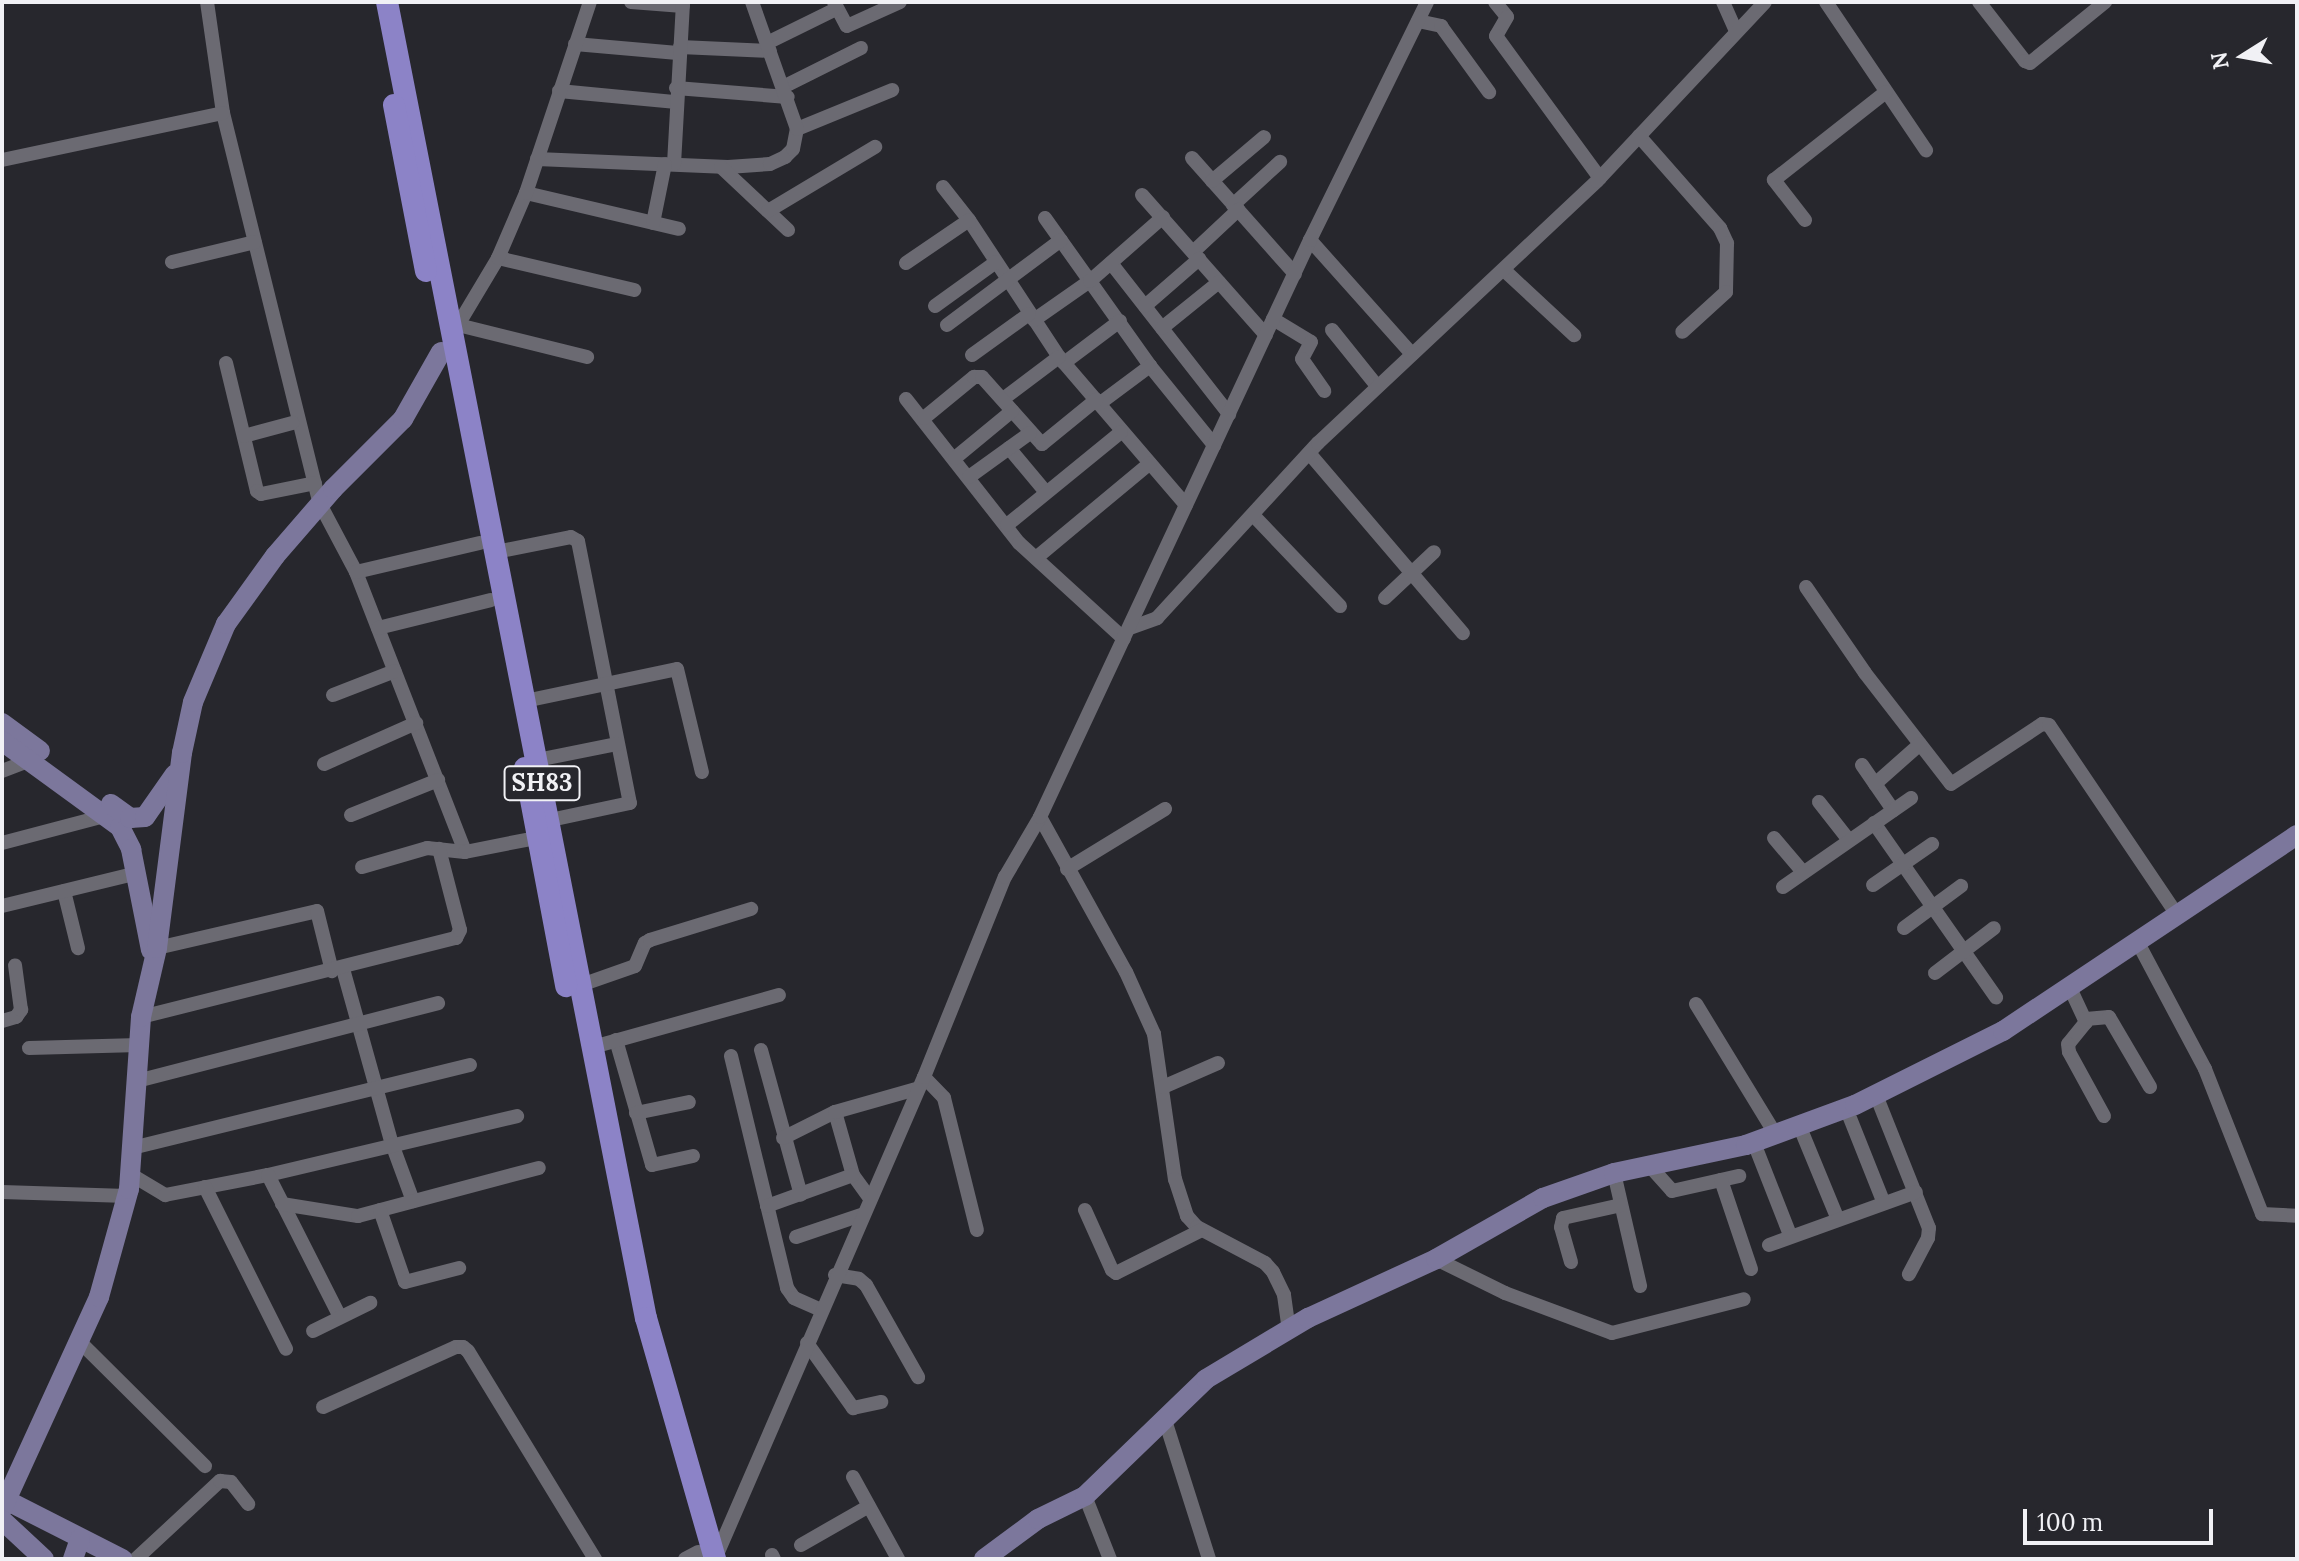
<!DOCTYPE html>
<html>
<head>
<meta charset="utf-8">
<style>
	body { margin:0 }
	#map { position:relative; width:2299px; height:1561px; overflow:hidden; background:#27272d; font-family:Lora,serif }
	div>[style] { position:absolute }
	[style*='--x'] { left:calc(var(--x)*1px); top:calc(var(--y)*1px); width:calc(var(--w)*1px); rotate:calc(var(--a)*1deg) }
	.street>* { height:14px; margin:-7px; padding:0 7px; transform-origin:7px; border-radius:7px; background:#6b6a72 }
	.secondary>* { height:20px; margin:-10px; padding:0 10px; transform-origin:10px; border-radius:10px; background:#7c779c }
	.primary>* { height:22px; margin:-11px; padding:0 11px; transform-origin:11px; border-radius:11px; background:#8c83c7 }
	span { translate:-50% -50%; white-space:nowrap; text-align:center; line-height:1.15; -webkit-text-stroke:8px #27272d; paint-order:stroke }
	.shield-label span { padding:2px 6px; background:#27272d; border:2px solid; border-radius:6px; -webkit-text-stroke-width:0 }
	.shield-label { font-size:24px; color:#f1f1f5; font-weight:700 }
	.frame { position:absolute; inset:0; border:4px solid #f1f1f5; pointer-events:none }
	.north { position:absolute; left:2203px; top:16px; width:80px; height:80px; -webkit-text-stroke:6px #27272d; paint-order:stroke; rotate:259deg; font-size:22px; font-weight:700; line-height:32px; text-align:center; color:#f1f1f5 }
	.north::after { content:''; display:block; margin:auto; width:28px; height:36px; background:#f1f1f5; clip-path:polygon(50% 0,100% 100%,50% 72%,0 100%) }
	.scale { position:absolute; left:2023px; top:1509px; width:190px; height:36px; box-sizing:border-box; border:4px solid #f1f1f5; border-top:0; padding-left:10px; font-size:24px; line-height:28px; white-space:nowrap; color:#f1f1f5; -webkit-text-stroke:6px #27272d; paint-order:stroke }
</style>
</head>
<body>
<div id="map">
	<div class="street">
		<div style="--x:207;--y:2;--w:112;--a:81.8"></div>
		<div style="--x:223;--y:113;--w:403;--a:76.1"></div>
		<div style="--x:320;--y:504;--w:77;--a:62.1"></div>
		<div style="--x:356;--y:572;--w:300;--a:68.7"></div>
		<div style="--x:631;--y:2;--w:52;--a:4.4"></div>
		<div style="--x:834;--y:2;--w:27;--a:62"></div>
		<div style="--x:847;--y:26;--w:58;--a:-24.4"></div>
		<div style="--x:1495;--y:2;--w:19;--a:51"></div>
		<div style="--x:1507;--y:17;--w:22;--a:120"></div>
		<div style="--x:1496;--y:36;--w:176;--a:53.8"></div>
		<div style="--x:1723;--y:2;--w:32;--a:66"></div>
		<div style="--x:1826;--y:2;--w:179;--a:56"></div>
		<div style="--x:1979;--y:2;--w:75;--a:52.1"></div>
		<div style="--x:2025;--y:61;--w:5;--a:22"></div>
		<div style="--x:2030;--y:63;--w:97;--a:-39.1"></div>
		<div style="--x:1418;--y:21;--w:24;--a:12"></div>
		<div style="--x:1441;--y:26;--w:82;--a:54"></div>
		<div style="--x:767;--y:43;--w:77;--a:-26.2"></div>
		<div style="--x:575;--y:44;--w:103;--a:5"></div>
		<div style="--x:680;--y:47;--w:90;--a:2.5"></div>
		<div style="--x:785;--y:86;--w:85;--a:-26.6"></div>
		<div style="--x:676;--y:88;--w:112;--a:4.6"></div>
		<div style="--x:559;--y:91;--w:118;--a:5.4"></div>
		<div style="--x:797;--y:129;--w:103;--a:-22.3"></div>
		<div style="--x:1639;--y:136;--w:123;--a:48.6"></div>
		<div style="--x:1720;--y:228;--w:17;--a:65"></div>
		<div style="--x:1727;--y:243;--w:49;--a:91.2"></div>
		<div style="--x:1726;--y:292;--w:59;--a:137.7"></div>
		<div style="--x:1192;--y:158;--w:155;--a:48.4"></div>
		<div style="--x:537;--y:159;--w:191;--a:2.4"></div>
		<div style="--x:728;--y:167;--w:42;--a:-4.1"></div>
		<div style="--x:770;--y:164;--w:17;--a:-25"></div>
		<div style="--x:785;--y:157;--w:11;--a:-45"></div>
		<div style="--x:793;--y:149;--w:20;--a:-79"></div>
		<div style="--x:797;--y:129;--w:135;--a:-109.5"></div>
		<div style="--x:2;--y:160;--w:226;--a:-12"></div>
		<div style="--x:674;--y:164;--w:162;--a:-86.8"></div>
		<div style="--x:721;--y:167;--w:92;--a:43.2"></div>
		<div style="--x:1212;--y:181;--w:68;--a:-40.2"></div>
		<div style="--x:943;--y:187;--w:42;--a:51.8"></div>
		<div style="--x:969;--y:220;--w:164;--a:56.7"></div>
		<div style="--x:1059;--y:357;--w:195;--a:49.4"></div>
		<div style="--x:526;--y:193;--w:157;--a:13.2"></div>
		<div style="--x:1142;--y:195;--w:187;--a:48.5"></div>
		<div style="--x:1233;--y:205;--w:64;--a:-42.5"></div>
		<div style="--x:768;--y:211;--w:125;--a:-30.9"></div>
		<div style="--x:1045;--y:218;--w:181;--a:54.6"></div>
		<div style="--x:1150;--y:366;--w:102;--a:51"></div>
		<div style="--x:1805;--y:220;--w:51;--a:-127.8"></div>
		<div style="--x:1774;--y:180;--w:142;--a:-38.2"></div>
		<div style="--x:653;--y:223;--w:60;--a:-78.5"></div>
		<div style="--x:1310;--y:240;--w:153;--a:48.2"></div>
		<div style="--x:1193;--y:252;--w:62;--a:-43"></div>
		<div style="--x:498;--y:258;--w:140;--a:13.2"></div>
		<div style="--x:172;--y:262;--w:85;--a:-13.5"></div>
		<div style="--x:906;--y:263;--w:76;--a:-34.3"></div>
		<div style="--x:1111;--y:263;--w:192;--a:52"></div>
		<div style="--x:1504;--y:270;--w:96;--a:42.9"></div>
		<div style="--x:935;--y:306;--w:75;--a:-35.8"></div>
		<div style="--x:1145;--y:306;--w:72;--a:-41"></div>
		<div style="--x:1273;--y:319;--w:44;--a:31.2"></div>
		<div style="--x:1311;--y:342;--w:19;--a:118"></div>
		<div style="--x:1302;--y:359;--w:39;--a:55"></div>
		<div style="--x:1034;--y:320;--w:68;--a:-34.9"></div>
		<div style="--x:1090;--y:281;--w:97;--a:-41.2"></div>
		<div style="--x:458;--y:325;--w:133;--a:13.9"></div>
		<div style="--x:947;--y:325;--w:142;--a:-36.7"></div>
		<div style="--x:1162;--y:328;--w:73;--a:-38.9"></div>
		<div style="--x:1332;--y:330;--w:72;--a:51.2"></div>
		<div style="--x:452;--y:335;--w:90;--a:-59.1"></div>
		<div style="--x:498;--y:258;--w:71;--a:-66.7"></div>
		<div style="--x:526;--y:193;--w:201;--a:-71.5"></div>
		<div style="--x:972;--y:355;--w:70;--a:-35.7"></div>
		<div style="--x:226;--y:363;--w:132;--a:76.4"></div>
		<div style="--x:257;--y:491;--w:5;--a:37"></div>
		<div style="--x:261;--y:494;--w:55;--a:-11.5"></div>
		<div style="--x:1064;--y:363;--w:70;--a:-36.9"></div>
		<div style="--x:906;--y:399;--w:183;--a:51.9"></div>
		<div style="--x:1019;--y:543;--w:142;--a:42.4"></div>
		<div style="--x:1003;--y:399;--w:70;--a:-36.9"></div>
		<div style="--x:1099;--y:404;--w:64;--a:-36.7"></div>
		<div style="--x:924;--y:418;--w:65;--a:-39.4"></div>
		<div style="--x:974;--y:377;--w:8;--a:0"></div>
		<div style="--x:982;--y:377;--w:90;--a:48.2"></div>
		<div style="--x:1042;--y:444;--w:70;--a:-39.2"></div>
		<div style="--x:244;--y:436;--w:50;--a:-15.2"></div>
		<div style="--x:1009;--y:448;--w:56;--a:50.1"></div>
		<div style="--x:1309;--y:453;--w:237;--a:49.5"></div>
		<div style="--x:955;--y:458;--w:74;--a:-39.5"></div>
		<div style="--x:969;--y:477;--w:75;--a:-35.8"></div>
		<div style="--x:1253;--y:515;--w:126;--a:46.3"></div>
		<div style="--x:1007;--y:525;--w:147;--a:-39.2"></div>
		<div style="--x:496;--y:552;--w:76;--a:-11.3"></div>
		<div style="--x:571;--y:537;--w:8;--a:30"></div>
		<div style="--x:578;--y:541;--w:267;--a:78.8"></div>
		<div style="--x:630;--y:803;--w:82;--a:168"></div>
		<div style="--x:1036;--y:558;--w:148;--a:-39.8"></div>
		<div style="--x:356;--y:572;--w:127;--a:-13.2"></div>
		<div style="--x:1806;--y:587;--w:104;--a:55.5"></div>
		<div style="--x:1865;--y:673;--w:140;--a:52.2"></div>
		<div style="--x:1951;--y:784;--w:109;--a:-33.4"></div>
		<div style="--x:2042;--y:724;--w:7;--a:8"></div>
		<div style="--x:2049;--y:725;--w:227;--a:56"></div>
		<div style="--x:1385;--y:598;--w:67;--a:-43.2"></div>
		<div style="--x:378;--y:628;--w:116;--a:-13.9"></div>
		<div style="--x:1130;--y:628;--w:29;--a:-20"></div>
		<div style="--x:1157;--y:618;--w:238;--a:-47.4"></div>
		<div style="--x:1318;--y:443;--w:383;--a:-43.2"></div>
		<div style="--x:1597;--y:181;--w:245;--a:-46.8"></div>
		<div style="--x:333;--y:695;--w:66;--a:-21.2"></div>
		<div style="--x:525;--y:701;--w:155;--a:-11.9"></div>
		<div style="--x:677;--y:669;--w:106;--a:76.4"></div>
		<div style="--x:537;--y:760;--w:82;--a:-11.3"></div>
		<div style="--x:324;--y:764;--w:101;--a:-24"></div>
		<div style="--x:1862;--y:765;--w:55;--a:55.4"></div>
		<div style="--x:2;--y:771;--w:30;--a:-21"></div>
		<div style="--x:1875;--y:784;--w:60;--a:-41.6"></div>
		<div style="--x:1819;--y:802;--w:47;--a:51.9"></div>
		<div style="--x:351;--y:815;--w:94;--a:-21.9"></div>
		<div style="--x:1040;--y:817;--w:177;--a:61"></div>
		<div style="--x:1126;--y:972;--w:68;--a:65.7"></div>
		<div style="--x:1154;--y:1034;--w:147;--a:81.8"></div>
		<div style="--x:1175;--y:1179;--w:39;--a:72"></div>
		<div style="--x:1187;--y:1216;--w:15;--a:48"></div>
		<div style="--x:1197;--y:1227;--w:77;--a:27.9"></div>
		<div style="--x:1265;--y:1263;--w:12;--a:48"></div>
		<div style="--x:1273;--y:1272;--w:25;--a:64"></div>
		<div style="--x:1284;--y:1295;--w:35;--a:82"></div>
		<div style="--x:1874;--y:823;--w:213;--a:55"></div>
		<div style="--x:1774;--y:838;--w:43;--a:49.7"></div>
		<div style="--x:2;--y:843;--w:106;--a:-14.7"></div>
		<div style="--x:362;--y:867;--w:68;--a:-16.3"></div>
		<div style="--x:427;--y:848;--w:38;--a:6"></div>
		<div style="--x:465;--y:852;--w:72;--a:-11.2"></div>
		<div style="--x:1067;--y:869;--w:115;--a:-31.5"></div>
		<div style="--x:1873;--y:885;--w:72;--a:-34.8"></div>
		<div style="--x:1783;--y:887;--w:156;--a:-34.8"></div>
		<div style="--x:64;--y:891;--w:59;--a:76.2"></div>
		<div style="--x:2;--y:906;--w:139;--a:-13.7"></div>
		<div style="--x:1904;--y:928;--w:71;--a:-36.4"></div>
		<div style="--x:2137;--y:941;--w:145;--a:62"></div>
		<div style="--x:2205;--y:1069;--w:156;--a:68.5"></div>
		<div style="--x:2262;--y:1214;--w:35;--a:3"></div>
		<div style="--x:157;--y:948;--w:164;--a:-13"></div>
		<div style="--x:317;--y:911;--w:62;--a:76"></div>
		<div style="--x:343;--y:969;--w:182;--a:74.4"></div>
		<div style="--x:392;--y:1144;--w:61;--a:69.8"></div>
		<div style="--x:1935;--y:973;--w:74;--a:-37.3"></div>
		<div style="--x:581;--y:985;--w:57;--a:-19.4"></div>
		<div style="--x:635;--y:966;--w:25;--a:-67"></div>
		<div style="--x:645;--y:943;--w:6;--a:-31"></div>
		<div style="--x:650;--y:940;--w:106;--a:-17.1"></div>
		<div style="--x:2070;--y:988;--w:38;--a:65"></div>
		<div style="--x:2086;--y:1022;--w:28;--a:129"></div>
		<div style="--x:2068;--y:1044;--w:8;--a:83"></div>
		<div style="--x:2069;--y:1052;--w:73;--a:61.3"></div>
		<div style="--x:1696;--y:1004;--w:153;--a:58.6"></div>
		<div style="--x:141;--y:1017;--w:325;--a:-14.1"></div>
		<div style="--x:456;--y:938;--w:9;--a:-63"></div>
		<div style="--x:460;--y:930;--w:84;--a:-104.5"></div>
		<div style="--x:2086;--y:1019;--w:23;--a:-5"></div>
		<div style="--x:2109;--y:1017;--w:81;--a:59.6"></div>
		<div style="--x:2;--y:1021;--w:15;--a:-16"></div>
		<div style="--x:16;--y:1017;--w:9;--a:-54"></div>
		<div style="--x:21;--y:1010;--w:45;--a:-97.6"></div>
		<div style="--x:616;--y:1040;--w:130;--a:73.9"></div>
		<div style="--x:652;--y:1165;--w:42;--a:-12.4"></div>
		<div style="--x:593;--y:1047;--w:193;--a:-15.6"></div>
		<div style="--x:29;--y:1048;--w:110;--a:-1.6"></div>
		<div style="--x:761;--y:1050;--w:150;--a:74.6"></div>
		<div style="--x:731;--y:1056;--w:239;--a:76.4"></div>
		<div style="--x:787;--y:1288;--w:12;--a:55"></div>
		<div style="--x:794;--y:1298;--w:30;--a:24"></div>
		<div style="--x:924;--y:1077;--w:29;--a:46"></div>
		<div style="--x:944;--y:1098;--w:136;--a:76"></div>
		<div style="--x:137;--y:1081;--w:311;--a:-14.5"></div>
		<div style="--x:1163;--y:1087;--w:60;--a:-23.6"></div>
		<div style="--x:1876;--y:1095;--w:143;--a:68.3"></div>
		<div style="--x:1929;--y:1228;--w:10;--a:96"></div>
		<div style="--x:1928;--y:1238;--w:41;--a:117.8"></div>
		<div style="--x:1846;--y:1108;--w:100;--a:68.3"></div>
		<div style="--x:835;--y:1112;--w:66;--a:74.1"></div>
		<div style="--x:853;--y:1175;--w:27;--a:54"></div>
		<div style="--x:636;--y:1113;--w:54;--a:-11.7"></div>
		<div style="--x:1799;--y:1125;--w:100;--a:67.6"></div>
		<div style="--x:783;--y:1138;--w:58;--a:-26.6"></div>
		<div style="--x:835;--y:1112;--w:87;--a:-15.9"></div>
		<div style="--x:1754;--y:1143;--w:99;--a:68.6"></div>
		<div style="--x:132;--y:1148;--w:348;--a:-13.8"></div>
		<div style="--x:1648;--y:1164;--w:36;--a:48"></div>
		<div style="--x:1672;--y:1191;--w:69;--a:-12.6"></div>
		<div style="--x:1614;--y:1173;--w:116;--a:77"></div>
		<div style="--x:130;--y:1174;--w:41;--a:31"></div>
		<div style="--x:165;--y:1195;--w:105;--a:-11"></div>
		<div style="--x:268;--y:1175;--w:256;--a:-13.3"></div>
		<div style="--x:268;--y:1175;--w:159;--a:63.1"></div>
		<div style="--x:1721;--y:1180;--w:94;--a:71.4"></div>
		<div style="--x:205;--y:1187;--w:181;--a:63.4"></div>
		<div style="--x:2;--y:1192;--w:125;--a:1.8"></div>
		<div style="--x:282;--y:1204;--w:77;--a:9"></div>
		<div style="--x:358;--y:1216;--w:187;--a:-14.9"></div>
		<div style="--x:767;--y:1206;--w:91;--a:-19.8"></div>
		<div style="--x:380;--y:1210;--w:76;--a:70.9"></div>
		<div style="--x:405;--y:1282;--w:56;--a:-14.5"></div>
		<div style="--x:1085;--y:1210;--w:66;--a:65.8"></div>
		<div style="--x:1112;--y:1270;--w:5;--a:37"></div>
		<div style="--x:1116;--y:1273;--w:96;--a:-26.6"></div>
		<div style="--x:796;--y:1237;--w:69;--a:-18.7"></div>
		<div style="--x:1769;--y:1245;--w:156;--a:-19.8"></div>
		<div style="--x:1436;--y:1259;--w:77;--a:26.2"></div>
		<div style="--x:1505;--y:1293;--w:114;--a:20.5"></div>
		<div style="--x:1612;--y:1333;--w:136;--a:-14.4"></div>
		<div style="--x:1571;--y:1262;--w:36;--a:-106"></div>
		<div style="--x:1561;--y:1227;--w:9;--a:-77"></div>
		<div style="--x:1563;--y:1218;--w:59;--a:-12.6"></div>
		<div style="--x:835;--y:1275;--w:24;--a:9"></div>
		<div style="--x:859;--y:1279;--w:9;--a:41"></div>
		<div style="--x:866;--y:1285;--w:106;--a:60.5"></div>
		<div style="--x:313;--y:1331;--w:64;--a:-26.2"></div>
		<div style="--x:78;--y:1340;--w:179;--a:44.8"></div>
		<div style="--x:807;--y:1343;--w:80;--a:54.7"></div>
		<div style="--x:853;--y:1408;--w:29;--a:-12"></div>
		<div style="--x:323;--y:1407;--w:146;--a:-24.3"></div>
		<div style="--x:456;--y:1347;--w:7;--a:0"></div>
		<div style="--x:463;--y:1347;--w:6;--a:39"></div>
		<div style="--x:468;--y:1351;--w:244;--a:58.6"></div>
		<div style="--x:1164;--y:1417;--w:149;--a:72.4"></div>
		<div style="--x:853;--y:1477;--w:94;--a:61.2"></div>
		<div style="--x:1085;--y:1496;--w:68;--a:68.4"></div>
		<div style="--x:801;--y:1545;--w:78;--a:-29.8"></div>
		<div style="--x:772;--y:1555;--w:4;--a:63"></div>
		<div style="--x:136;--y:1559;--w:115;--a:-42.9"></div>
		<div style="--x:220;--y:1481;--w:11;--a:5"></div>
		<div style="--x:231;--y:1482;--w:28;--a:52"></div>
		<div style="--x:685;--y:1559;--w:15;--a:-28"></div>
		<div style="--x:715;--y:1559;--w:525;--a:-66.56"></div>
		<div style="--x:924;--y:1077;--w:216;--a:-68"></div>
		<div style="--x:1005;--y:877;--w:69;--a:-59.7"></div>
		<div style="--x:1040;--y:817;--w:637;--a:-64.92"></div>
		<div style="--x:1310;--y:240;--w:265;--a:-63.8"></div>
	</div>
	<div class="secondary">
		<div style="--x:2;--y:723;--w:47;--a:36.4"></div>
		<div style="--x:2;--y:741;--w:146;--a:36.1"></div>
		<div style="--x:120;--y:827;--w:25;--a:63"></div>
		<div style="--x:131;--y:849;--w:103;--a:78.8"></div>
		<div style="--x:111;--y:804;--w:24;--a:36"></div>
		<div style="--x:130;--y:818;--w:15;--a:-4"></div>
		<div style="--x:145;--y:817;--w:52;--a:-55.1"></div>
		<div style="--x:2;--y:1498;--w:135;--a:26.9"></div>
		<div style="--x:2;--y:1509;--w:233;--a:-65.4"></div>
		<div style="--x:99;--y:1297;--w:112;--a:-74.5"></div>
		<div style="--x:129;--y:1189;--w:172;--a:-86"></div>
		<div style="--x:141;--y:1017;--w:71;--a:-76.9"></div>
		<div style="--x:157;--y:948;--w:197;--a:-82.7"></div>
		<div style="--x:182;--y:753;--w:52;--a:-77.8"></div>
		<div style="--x:193;--y:702;--w:85;--a:-67.1"></div>
		<div style="--x:226;--y:624;--w:84;--a:-54.2"></div>
		<div style="--x:275;--y:556;--w:89;--a:-49.1"></div>
		<div style="--x:333;--y:489;--w:99;--a:-45"></div>
		<div style="--x:403;--y:419;--w:77;--a:-60.4"></div>
		<div style="--x:2;--y:1520;--w:57;--a:42.9"></div>
		<div style="--x:73;--y:1559;--w:21;--a:-71"></div>
		<div style="--x:984;--y:1559;--w:67;--a:-36.5"></div>
		<div style="--x:1038;--y:1519;--w:52;--a:-26.1"></div>
		<div style="--x:1085;--y:1496;--w:168;--a:-44"></div>
		<div style="--x:1206;--y:1379;--w:119;--a:-30.9"></div>
		<div style="--x:1308;--y:1318;--w:141;--a:-24.7"></div>
		<div style="--x:1436;--y:1259;--w:123;--a:-29.7"></div>
		<div style="--x:1543;--y:1198;--w:75;--a:-19.4"></div>
		<div style="--x:1614;--y:1173;--w:135;--a:-12"></div>
		<div style="--x:1746;--y:1145;--w:116;--a:-20.2"></div>
		<div style="--x:1855;--y:1105;--w:165;--a:-26.6"></div>
		<div style="--x:2003;--y:1031;--w:353;--a:-33.7"></div>
	</div>
	<div class="primary">
		<div style="--x:387;--y:2;--w:1341;--a:78.87"></div>
		<div style="--x:646;--y:1318;--w:251;--a:74"></div>
		<div style="--x:394;--y:105;--w:169;--a:79.1"></div>
		<div style="--x:525;--y:768;--w:222;--a:79.3"></div>
	</div>
	<div class="shield-label">
		<span style="left:542px;top:783px">SH83</span>
	</div>
	<div class="frame"></div>
	<div class="north">N</div>
	<div class="scale">100 m</div>
</div>
</body>
</html>
